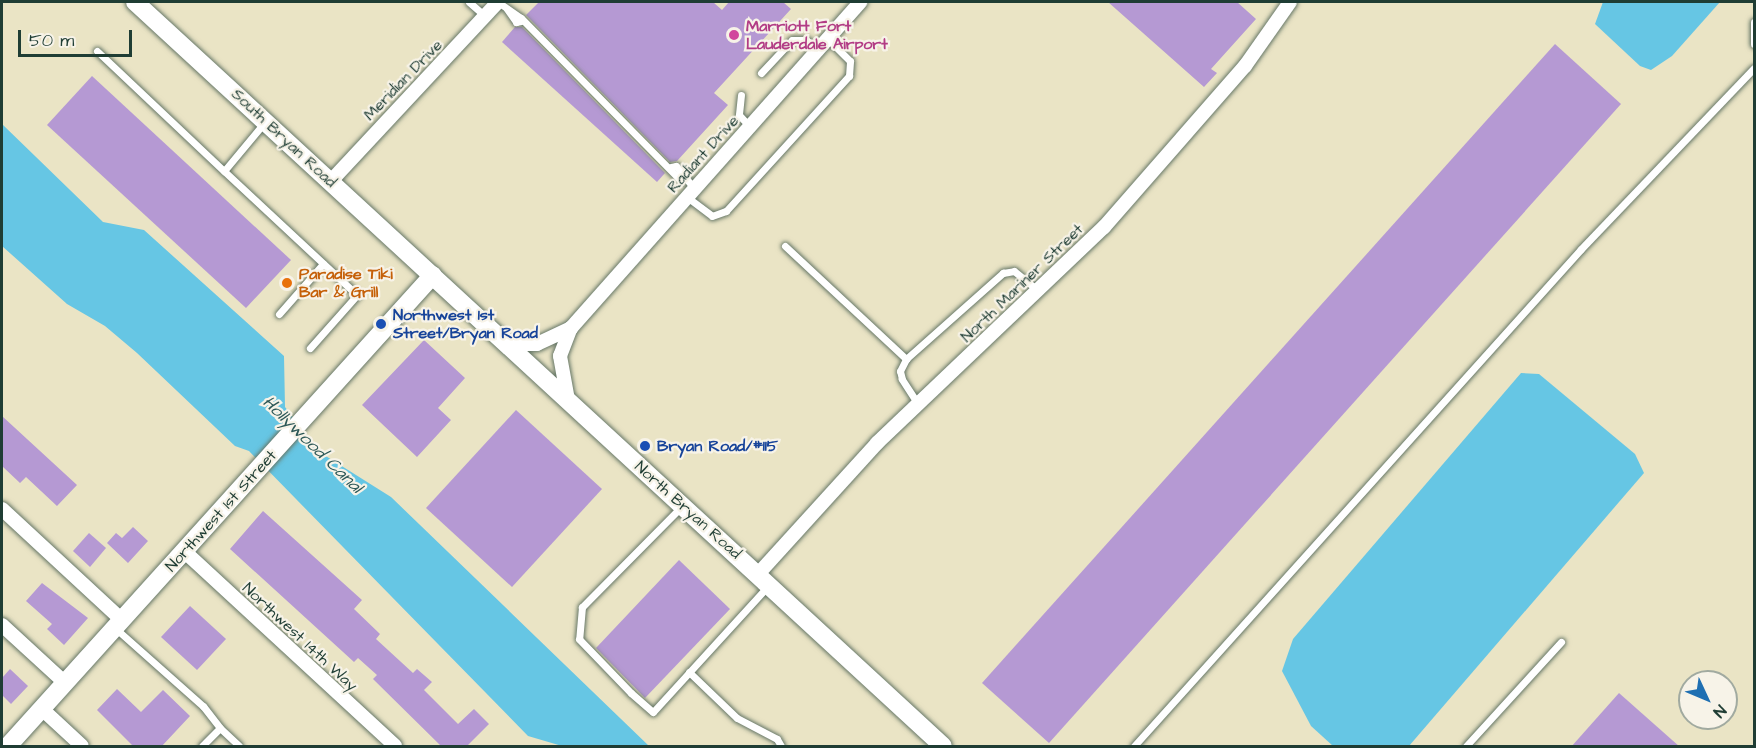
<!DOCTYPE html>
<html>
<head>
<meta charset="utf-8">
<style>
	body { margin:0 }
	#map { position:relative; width:1756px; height:748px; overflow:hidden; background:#eae4c5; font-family:"Architects Daughter",sans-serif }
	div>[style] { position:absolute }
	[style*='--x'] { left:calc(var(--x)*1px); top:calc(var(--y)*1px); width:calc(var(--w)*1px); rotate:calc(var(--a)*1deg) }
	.water>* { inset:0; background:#66c6e4 }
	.building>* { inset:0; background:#b599d3 }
	.roads { filter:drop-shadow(0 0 2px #667767) drop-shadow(0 0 2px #667767) }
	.lane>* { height:7px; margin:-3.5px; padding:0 3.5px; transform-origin:3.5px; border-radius:3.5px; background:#fff }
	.street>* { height:14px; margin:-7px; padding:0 7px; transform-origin:7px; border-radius:7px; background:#fff }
	.secondary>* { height:18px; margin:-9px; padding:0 9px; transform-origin:9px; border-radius:9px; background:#fff }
	.dots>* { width:16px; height:16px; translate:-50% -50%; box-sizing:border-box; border:3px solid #f7f3e8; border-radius:50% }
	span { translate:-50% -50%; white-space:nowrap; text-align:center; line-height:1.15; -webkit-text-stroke:4.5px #f7f3e8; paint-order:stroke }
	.hotel-label { font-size:16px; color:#b23c85; font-weight:700 }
	.left { translate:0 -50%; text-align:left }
	.street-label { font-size:16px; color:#1f3d34 }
	.food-label { font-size:16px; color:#c56008; font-weight:700 }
	.transit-label { font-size:16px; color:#164399; font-weight:700 }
	.water-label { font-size:18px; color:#2d5857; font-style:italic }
	.frame { position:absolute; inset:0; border:3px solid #1f3d34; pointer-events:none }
	.north { position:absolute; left:1678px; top:670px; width:60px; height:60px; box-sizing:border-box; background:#f7f3e8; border:2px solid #a1aaa0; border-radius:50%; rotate:134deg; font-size:16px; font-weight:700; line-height:24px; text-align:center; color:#1f3d34 }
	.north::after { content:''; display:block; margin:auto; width:21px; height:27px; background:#1f6fb2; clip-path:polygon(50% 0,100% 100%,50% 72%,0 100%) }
	.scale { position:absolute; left:18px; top:30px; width:114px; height:27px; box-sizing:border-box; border:3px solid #1f3d34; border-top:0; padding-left:8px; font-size:18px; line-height:21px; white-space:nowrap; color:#1f3d34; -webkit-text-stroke:4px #f7f3e8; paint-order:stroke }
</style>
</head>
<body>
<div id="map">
	<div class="water">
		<div style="clip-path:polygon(1603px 2px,1720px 2px,1672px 56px,1651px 70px,1640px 66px,1595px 24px)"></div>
		<div style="clip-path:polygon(2px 124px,103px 222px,144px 230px,284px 356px,285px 407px,321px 453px,391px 497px,649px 746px,562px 746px,528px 736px,249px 451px,235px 446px,137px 353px,105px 326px,67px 304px,2px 246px)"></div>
		<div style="clip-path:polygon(1521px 373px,1539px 374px,1635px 454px,1644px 473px,1409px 746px,1333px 746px,1311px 726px,1282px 671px,1293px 639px)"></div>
	</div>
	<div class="building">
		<div style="clip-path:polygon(539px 2px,713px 2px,722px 10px,729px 2px,783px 2px,791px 9px,714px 93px,728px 105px,677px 161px,670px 162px,526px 15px)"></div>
		<div style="clip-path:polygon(1108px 2px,1237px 2px,1256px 19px,1211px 69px,1217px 73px,1204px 87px)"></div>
		<div style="clip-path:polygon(515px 27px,522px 27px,665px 173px,657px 182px,502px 42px)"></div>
		<div style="clip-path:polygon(1555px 44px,1621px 104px,1049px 743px,982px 683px)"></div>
		<div style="clip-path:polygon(92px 76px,291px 260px,246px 308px,47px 125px)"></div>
		<div style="clip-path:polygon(424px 340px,465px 378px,438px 408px,451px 420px,417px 457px,362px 405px)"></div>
		<div style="clip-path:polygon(516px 410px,602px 489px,512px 587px,426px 508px)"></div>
		<div style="clip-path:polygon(2px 416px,77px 485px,57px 506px,26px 477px,20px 483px,2px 466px)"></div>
		<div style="clip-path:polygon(263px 511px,362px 600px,354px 609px,380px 634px,376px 639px,413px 673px,417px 669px,432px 682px,424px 690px,458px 724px,474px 709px,489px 724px,466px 747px,442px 747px,373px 679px,377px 675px,358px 658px,354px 662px,230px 549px)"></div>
		<div style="clip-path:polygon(133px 527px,148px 541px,128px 563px,107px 543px,116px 533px,122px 538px)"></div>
		<div style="clip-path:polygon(89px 533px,106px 548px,90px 567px,73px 551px)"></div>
		<div style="clip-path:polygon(679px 560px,730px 609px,645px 698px,596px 648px)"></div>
		<div style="clip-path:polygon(42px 583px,88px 618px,64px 645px,47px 629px,52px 624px,26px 601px)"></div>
		<div style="clip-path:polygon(190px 606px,226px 639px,197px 670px,161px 637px)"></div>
		<div style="clip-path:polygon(10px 669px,28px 686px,11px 704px,2px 695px,2px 678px)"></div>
		<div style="clip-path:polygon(117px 689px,141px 712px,163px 690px,190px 716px,161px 747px,134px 747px,97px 710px)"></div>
		<div style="clip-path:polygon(1619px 693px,1680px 747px,1571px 747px)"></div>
	</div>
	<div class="roads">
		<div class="lane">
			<div style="--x:469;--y:2;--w:21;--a:41"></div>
			<div style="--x:498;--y:2;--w:28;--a:35"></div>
			<div style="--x:521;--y:18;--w:227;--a:45.5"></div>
			<div style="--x:507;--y:9;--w:16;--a:55"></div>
			<div style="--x:516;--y:22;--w:5;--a:-11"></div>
			<div style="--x:1754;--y:22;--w:22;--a:90"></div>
			<div style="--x:97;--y:51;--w:175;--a:43.4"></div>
			<div style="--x:761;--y:73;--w:45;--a:-46.8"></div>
			<div style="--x:792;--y:40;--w:14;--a:0"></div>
			<div style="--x:806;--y:40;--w:15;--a:37"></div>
			<div style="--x:741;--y:95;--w:20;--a:96"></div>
			<div style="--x:739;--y:115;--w:16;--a:47"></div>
			<div style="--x:264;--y:123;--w:62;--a:129.8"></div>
			<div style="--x:224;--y:171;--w:182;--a:43"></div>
			<div style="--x:357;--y:295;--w:71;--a:131.6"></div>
			<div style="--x:671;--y:167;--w:5;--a:-11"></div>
			<div style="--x:676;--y:166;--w:28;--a:51"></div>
			<div style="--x:687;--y:197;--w:31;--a:37"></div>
			<div style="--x:712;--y:216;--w:15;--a:-20"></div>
			<div style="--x:726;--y:211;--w:183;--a:-47.7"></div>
			<div style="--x:849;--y:76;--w:15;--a:-86"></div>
			<div style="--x:850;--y:61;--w:33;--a:-135"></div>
			<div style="--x:785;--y:246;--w:166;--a:43"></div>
			<div style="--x:279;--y:314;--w:67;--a:-48.7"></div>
			<div style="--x:918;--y:404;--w:30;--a:-123"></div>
			<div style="--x:902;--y:379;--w:8;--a:-104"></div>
			<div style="--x:900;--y:371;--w:13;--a:-63"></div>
			<div style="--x:906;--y:359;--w:130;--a:-41.6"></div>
			<div style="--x:1003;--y:273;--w:11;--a:-10"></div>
			<div style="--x:1014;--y:271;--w:32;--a:39"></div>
			<div style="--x:681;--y:507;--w:141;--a:134.7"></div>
			<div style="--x:582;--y:607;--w:32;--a:95"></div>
			<div style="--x:579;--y:639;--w:75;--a:46.1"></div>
			<div style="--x:631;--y:693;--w:29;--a:41"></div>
			<div style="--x:653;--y:712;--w:171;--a:-47.6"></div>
			<div style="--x:115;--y:628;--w:118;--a:41.6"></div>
			<div style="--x:203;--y:706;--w:28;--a:52"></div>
			<div style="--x:689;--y:672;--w:66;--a:43.8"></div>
			<div style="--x:737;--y:718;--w:45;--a:27.7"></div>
			<div style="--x:777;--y:739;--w:8;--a:60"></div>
			<div style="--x:202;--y:746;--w:25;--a:-45"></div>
			<div style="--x:220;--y:728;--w:26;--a:43"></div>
			<div style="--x:1134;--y:746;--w:668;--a:-48.03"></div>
			<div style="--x:1581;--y:249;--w:250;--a:-46.3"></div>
			<div style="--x:1466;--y:746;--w:141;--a:-47.6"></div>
		</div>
		<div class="street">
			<div style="--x:331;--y:181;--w:245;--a:-47"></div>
			<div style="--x:508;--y:344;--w:29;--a:0"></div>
			<div style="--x:537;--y:344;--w:38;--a:-25"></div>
			<div style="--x:568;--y:400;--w:45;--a:-100.3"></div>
			<div style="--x:560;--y:356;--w:30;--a:-69"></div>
			<div style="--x:571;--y:328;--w:436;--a:-48.4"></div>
			<div style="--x:2;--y:509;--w:163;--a:42.8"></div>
			<div style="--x:184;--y:551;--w:287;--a:42.7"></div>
			<div style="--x:758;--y:574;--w:177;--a:-47.7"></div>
			<div style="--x:877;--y:443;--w:313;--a:-43.6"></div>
			<div style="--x:1104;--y:227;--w:214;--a:-48.8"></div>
			<div style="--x:1245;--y:66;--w:78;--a:-54.9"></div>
			<div style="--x:2;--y:625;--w:86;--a:42.6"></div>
			<div style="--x:42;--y:709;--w:54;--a:42.8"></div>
		</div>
		<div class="secondary">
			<div style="--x:135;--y:2;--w:1098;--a:42.64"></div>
			<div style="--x:8;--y:746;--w:634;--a:-47.94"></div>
		</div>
	</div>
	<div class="dots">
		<div style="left:734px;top:35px;background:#d1479c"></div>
		<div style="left:287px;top:283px;background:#e8710a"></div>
		<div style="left:381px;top:324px;background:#1a4fb4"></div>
		<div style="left:645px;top:446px;background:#1a4fb4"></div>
	</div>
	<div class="hotel-label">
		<span class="left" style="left:746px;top:35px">Marriott Fort<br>Lauderdale Airport</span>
	</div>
	<div class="street-label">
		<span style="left:403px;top:80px;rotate:-46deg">Meridian Drive</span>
		<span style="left:284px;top:138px;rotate:43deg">South Bryan Road</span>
		<span style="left:703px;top:154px;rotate:-48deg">Radiant Drive</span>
		<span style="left:1022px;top:283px;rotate:-44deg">North Mariner Street</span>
		<span style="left:688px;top:510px;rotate:42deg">North Bryan Road</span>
		<span style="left:221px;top:511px;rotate:-48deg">Northwest 1st Street</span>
		<span style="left:300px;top:637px;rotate:43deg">Northwest 14th Way</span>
	</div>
	<div class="food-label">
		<span class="left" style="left:299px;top:283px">Paradise Tiki<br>Bar &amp; Grill</span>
	</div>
	<div class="transit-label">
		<span class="left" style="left:393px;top:324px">Northwest 1st<br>Street/Bryan Road</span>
		<span class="left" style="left:657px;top:446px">Bryan Road/#115</span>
	</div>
	<div class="water-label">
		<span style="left:312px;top:445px;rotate:44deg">Hollywood Canal</span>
	</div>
	<div class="frame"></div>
	<div class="north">N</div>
	<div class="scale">50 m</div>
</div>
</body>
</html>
